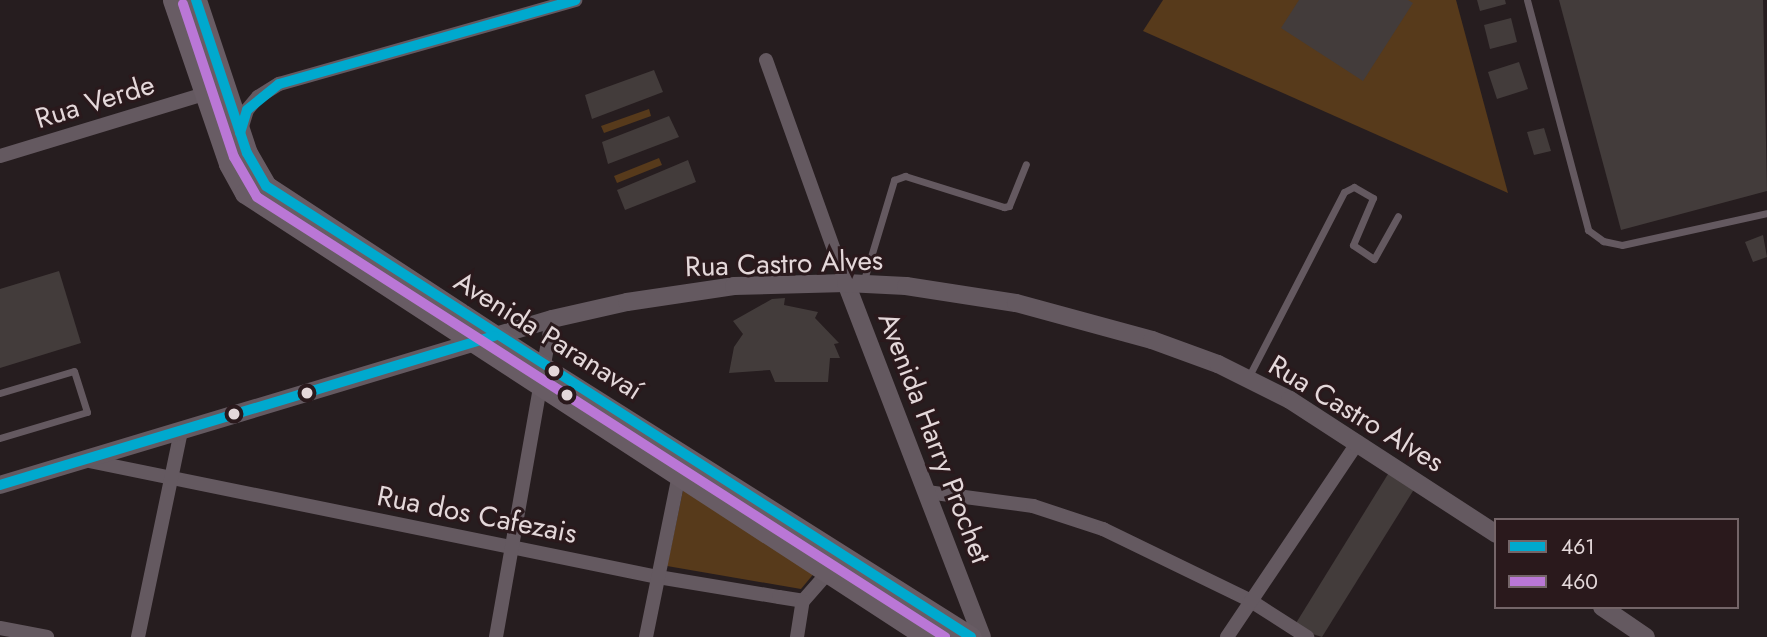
<!DOCTYPE html>
<html>
<head>
<meta charset="utf-8">
<style>
	body { margin:0 }
	#map { position:relative; width:1767px; height:637px; overflow:hidden; background:#261d1f; font-family:Jost,sans-serif }
	div>[style] { position:absolute }
	[style*='--x'] { left:calc(var(--x)*1px); top:calc(var(--y)*1px); width:calc(var(--w)*1px); rotate:calc(var(--a)*1deg) }
	.green>* { inset:0; background:#573a1b }
	.building>* { inset:0; background:#433c3b }
	.service>* { height:7px; margin:-3.5px; padding:0 3.5px; transform-origin:3.5px; border-radius:3.5px; background:#645960 }
	.minor>* { height:14px; margin:-7px; padding:0 7px; transform-origin:7px; border-radius:7px; background:#645960 }
	.tertiary>* { height:18px; margin:-9px; padding:0 9px; transform-origin:9px; border-radius:9px; background:#645960 }
	.secondary>* { height:21px; margin:-10.5px; padding:0 10.5px; transform-origin:10.5px; border-radius:10.5px; background:#685c64 }
	.bus-1>* { height:10px; margin:-5px; padding:0 5px; transform-origin:5px; border-radius:5px; background:#00a9ce }
	.bus-2>* { height:10px; margin:-5px; padding:0 5px; transform-origin:5px; border-radius:5px; background:#ba77d6 }
	.dots>* { width:19px; height:19px; translate:-50% -50%; box-sizing:border-box; border:4px solid #2a191c; border-radius:50% }
	span { translate:-50% -50%; white-space:nowrap; text-align:center; line-height:1.15; -webkit-text-stroke:6px #2a191c; paint-order:stroke }
	.street-label { font-size:28px; color:#e4d8da }
	.legend { position:absolute; left:1494px; top:518px; width:245px; height:91px; box-sizing:border-box; background:#2a191c; border:2px solid #746568; margin:0; padding:9px 12px; list-style:none; font-size:21px; color:#e4d8da }
	.legend li { display:flex; align-items:center; gap:14px; height:35px }
	.legend b { width:35px; border:2px solid #746568 }
</style>
</head>
<body>
<div id="map">
	<div class="green">
		<div style="clip-path:polygon(1163px 0,1456px 0,1508px 193px,1143px 31px)"></div>
		<div style="clip-path:polygon(649px 109px,651px 116px,604px 133px,601px 126px)"></div>
		<div style="clip-path:polygon(659px 158px,662px 165px,617px 183px,614px 176px)"></div>
		<div style="clip-path:polygon(685px 481px,816px 571px,801px 589px,667px 566px)"></div>
	</div>
	<div class="building">
		<div style="clip-path:polygon(1299px 0,1408px 0,1413px 3px,1363px 81px,1281px 28px)"></div>
		<div style="clip-path:polygon(1477px 0,1505px 0,1506px 4px,1480px 11px)"></div>
		<div style="clip-path:polygon(1559px 0,1763px 0,1767px 191px,1621px 230px)"></div>
		<div style="clip-path:polygon(1511px 18px,1517px 42px,1490px 49px,1484px 25px)"></div>
		<div style="clip-path:polygon(1519px 62px,1528px 89px,1497px 99px,1488px 72px)"></div>
		<div style="clip-path:polygon(654px 70px,663px 92px,592px 119px,585px 95px)"></div>
		<div style="clip-path:polygon(669px 116px,679px 137px,608px 164px,602px 142px)"></div>
		<div style="clip-path:polygon(1544px 128px,1551px 151px,1534px 155px,1527px 132px)"></div>
		<div style="clip-path:polygon(688px 160px,696px 182px,625px 210px,617px 190px)"></div>
		<div style="clip-path:polygon(1763px 235px,1767px 257px,1753px 262px,1745px 242px)"></div>
		<div style="clip-path:polygon(59px 271px,81px 343px,0 368px,0 289px)"></div>
		<div style="clip-path:polygon(785px 298px,784px 305px,818px 312px,815px 318px,839px 343px,834px 344px,840px 358px,830px 358px,828px 382px,775px 382px,770px 370px,729px 373px,734px 347px,743px 334px,733px 321px,772px 299px)"></div>
		<div style="clip-path:polygon(1393px 466px,1418px 483px,1322px 637px,1293px 628px)"></div>
	</div>
	<div class="service">
		<div style="--x:1527;--y:0;--w:238;--a:75.1"></div>
		<div style="--x:1588;--y:230;--w:19;--a:36"></div>
		<div style="--x:1603;--y:241;--w:19;--a:12"></div>
		<div style="--x:1622;--y:245;--w:148;--a:-12.4"></div>
		<div style="--x:863;--y:283;--w:108;--a:-73.2"></div>
		<div style="--x:894;--y:180;--w:12;--a:-20"></div>
		<div style="--x:905;--y:176;--w:104;--a:17.4"></div>
		<div style="--x:1004;--y:207;--w:5;--a:-11"></div>
		<div style="--x:1009;--y:206;--w:45;--a:-68"></div>
		<div style="--x:1248;--y:378;--w:209;--a:-62.7"></div>
		<div style="--x:1344;--y:192;--w:11;--a:-27"></div>
		<div style="--x:1354;--y:187;--w:22;--a:30"></div>
		<div style="--x:1373;--y:198;--w:51;--a:113.1"></div>
		<div style="--x:1353;--y:245;--w:25;--a:34"></div>
		<div style="--x:1374;--y:259;--w:49;--a:-60.8"></div>
		<div style="--x:0;--y:393;--w:77;--a:-16.6"></div>
		<div style="--x:74;--y:371;--w:43;--a:72.4"></div>
		<div style="--x:87;--y:412;--w:91;--a:163.4"></div>
	</div>
	<div class="minor">
		<div style="--x:766;--y:60;--w:237;--a:70.3"></div>
		<div style="--x:240;--y:133;--w:24;--a:-73"></div>
		<div style="--x:247;--y:110;--w:17;--a:-50"></div>
		<div style="--x:258;--y:97;--w:25;--a:-32"></div>
		<div style="--x:279;--y:84;--w:308;--a:-15.8"></div>
		<div style="--x:0;--y:156;--w:213;--a:-16.9"></div>
		<div style="--x:84;--y:460;--w:586;--a:11.52"></div>
		<div style="--x:658;--y:577;--w:123;--a:9.4"></div>
		<div style="--x:779;--y:597;--w:24;--a:9"></div>
		<div style="--x:803;--y:601;--w:45;--a:-48.6"></div>
		<div style="--x:927;--y:492;--w:107;--a:7.5"></div>
		<div style="--x:1033;--y:506;--w:74;--a:18.2"></div>
		<div style="--x:1103;--y:529;--w:165;--a:25.9"></div>
		<div style="--x:1251;--y:601;--w:67;--a:32.7"></div>
		<div style="--x:0;--y:628;--w:48;--a:10.8"></div>
		<div style="--x:138;--y:637;--w:210;--a:-78.2"></div>
		<div style="--x:496;--y:637;--w:323;--a:-80"></div>
		<div style="--x:646;--y:637;--w:170;--a:-78.5"></div>
		<div style="--x:797;--y:637;--w:36;--a:-81"></div>
		<div style="--x:1227;--y:637;--w:235;--a:-56.1"></div>
	</div>
	<div class="tertiary">
		<div style="--x:846;--y:283;--w:379;--a:69"></div>
		<div style="--x:0;--y:485;--w:576;--a:-16.74"></div>
		<div style="--x:552;--y:319;--w:77;--a:-12.8"></div>
		<div style="--x:627;--y:302;--w:108;--a:-8.5"></div>
		<div style="--x:734;--y:286;--w:112;--a:-1.5"></div>
		<div style="--x:846;--y:283;--w:60;--a:2.9"></div>
		<div style="--x:906;--y:286;--w:111;--a:8.8"></div>
		<div style="--x:1016;--y:303;--w:141;--a:15.2"></div>
		<div style="--x:1152;--y:340;--w:70;--a:20"></div>
		<div style="--x:1218;--y:364;--w:80;--a:26.6"></div>
		<div style="--x:1290;--y:400;--w:246;--a:33"></div>
		<div style="--x:1602;--y:607;--w:53;--a:34.3"></div>
	</div>
	<div class="secondary">
		<div style="--x:173;--y:0;--w:173;--a:71.1"></div>
		<div style="--x:229;--y:164;--w:33;--a:61"></div>
		<div style="--x:245;--y:193;--w:814;--a:33.07"></div>
		<div style="--x:196;--y:0;--w:161;--a:71.6"></div>
		<div style="--x:247;--y:153;--w:38;--a:60"></div>
		<div style="--x:266;--y:186;--w:329;--a:33.2"></div>
		<div style="--x:541;--y:366;--w:508;--a:32.22"></div>
	</div>
	<div class="bus-1">
		<div style="--x:196;--y:0;--w:161;--a:71.6"></div>
		<div style="--x:247;--y:153;--w:38;--a:60"></div>
		<div style="--x:266;--y:186;--w:837;--a:32.61"></div>
		<div style="--x:240;--y:133;--w:24;--a:-73"></div>
		<div style="--x:247;--y:110;--w:41;--a:-39.1"></div>
		<div style="--x:279;--y:84;--w:308;--a:-15.8"></div>
		<div style="--x:0;--y:485;--w:516;--a:-16.78"></div>
	</div>
	<div class="bus-2">
		<div style="--x:183;--y:4;--w:161;--a:71.6"></div>
		<div style="--x:234;--y:157;--w:46;--a:60.1"></div>
		<div style="--x:257;--y:197;--w:817;--a:32.6"></div>
	</div>
	<div class="dots">
		<div style="left:554px;top:371px;background:#e4d8da"></div>
		<div style="left:307px;top:393px;background:#e4d8da"></div>
		<div style="left:567px;top:395px;background:#e4d8da"></div>
		<div style="left:234px;top:414px;background:#e4d8da"></div>
	</div>
	<div class="street-label">
		<span style="left:95px;top:102px;rotate:-17deg">Rua Verde</span>
		<span style="left:784px;top:264px;rotate:-2deg">Rua Castro Alves</span>
		<span style="left:548px;top:336px;rotate:32deg">Avenida Paranavaí</span>
		<span style="left:1356px;top:414px;rotate:31deg">Rua Castro Alves</span>
		<span style="left:934px;top:438px;rotate:69deg">Avenida Harry Prochet</span>
		<span style="left:477px;top:515px;rotate:11deg">Rua dos Cafezais</span>
	</div>
	<ul class="legend">
	<li><b style="height:9px;background:#00a9ce"></b>461</li>
	<li><b style="height:9px;background:#ba77d6"></b>460</li>
	</ul>
</div>
</body>
</html>
